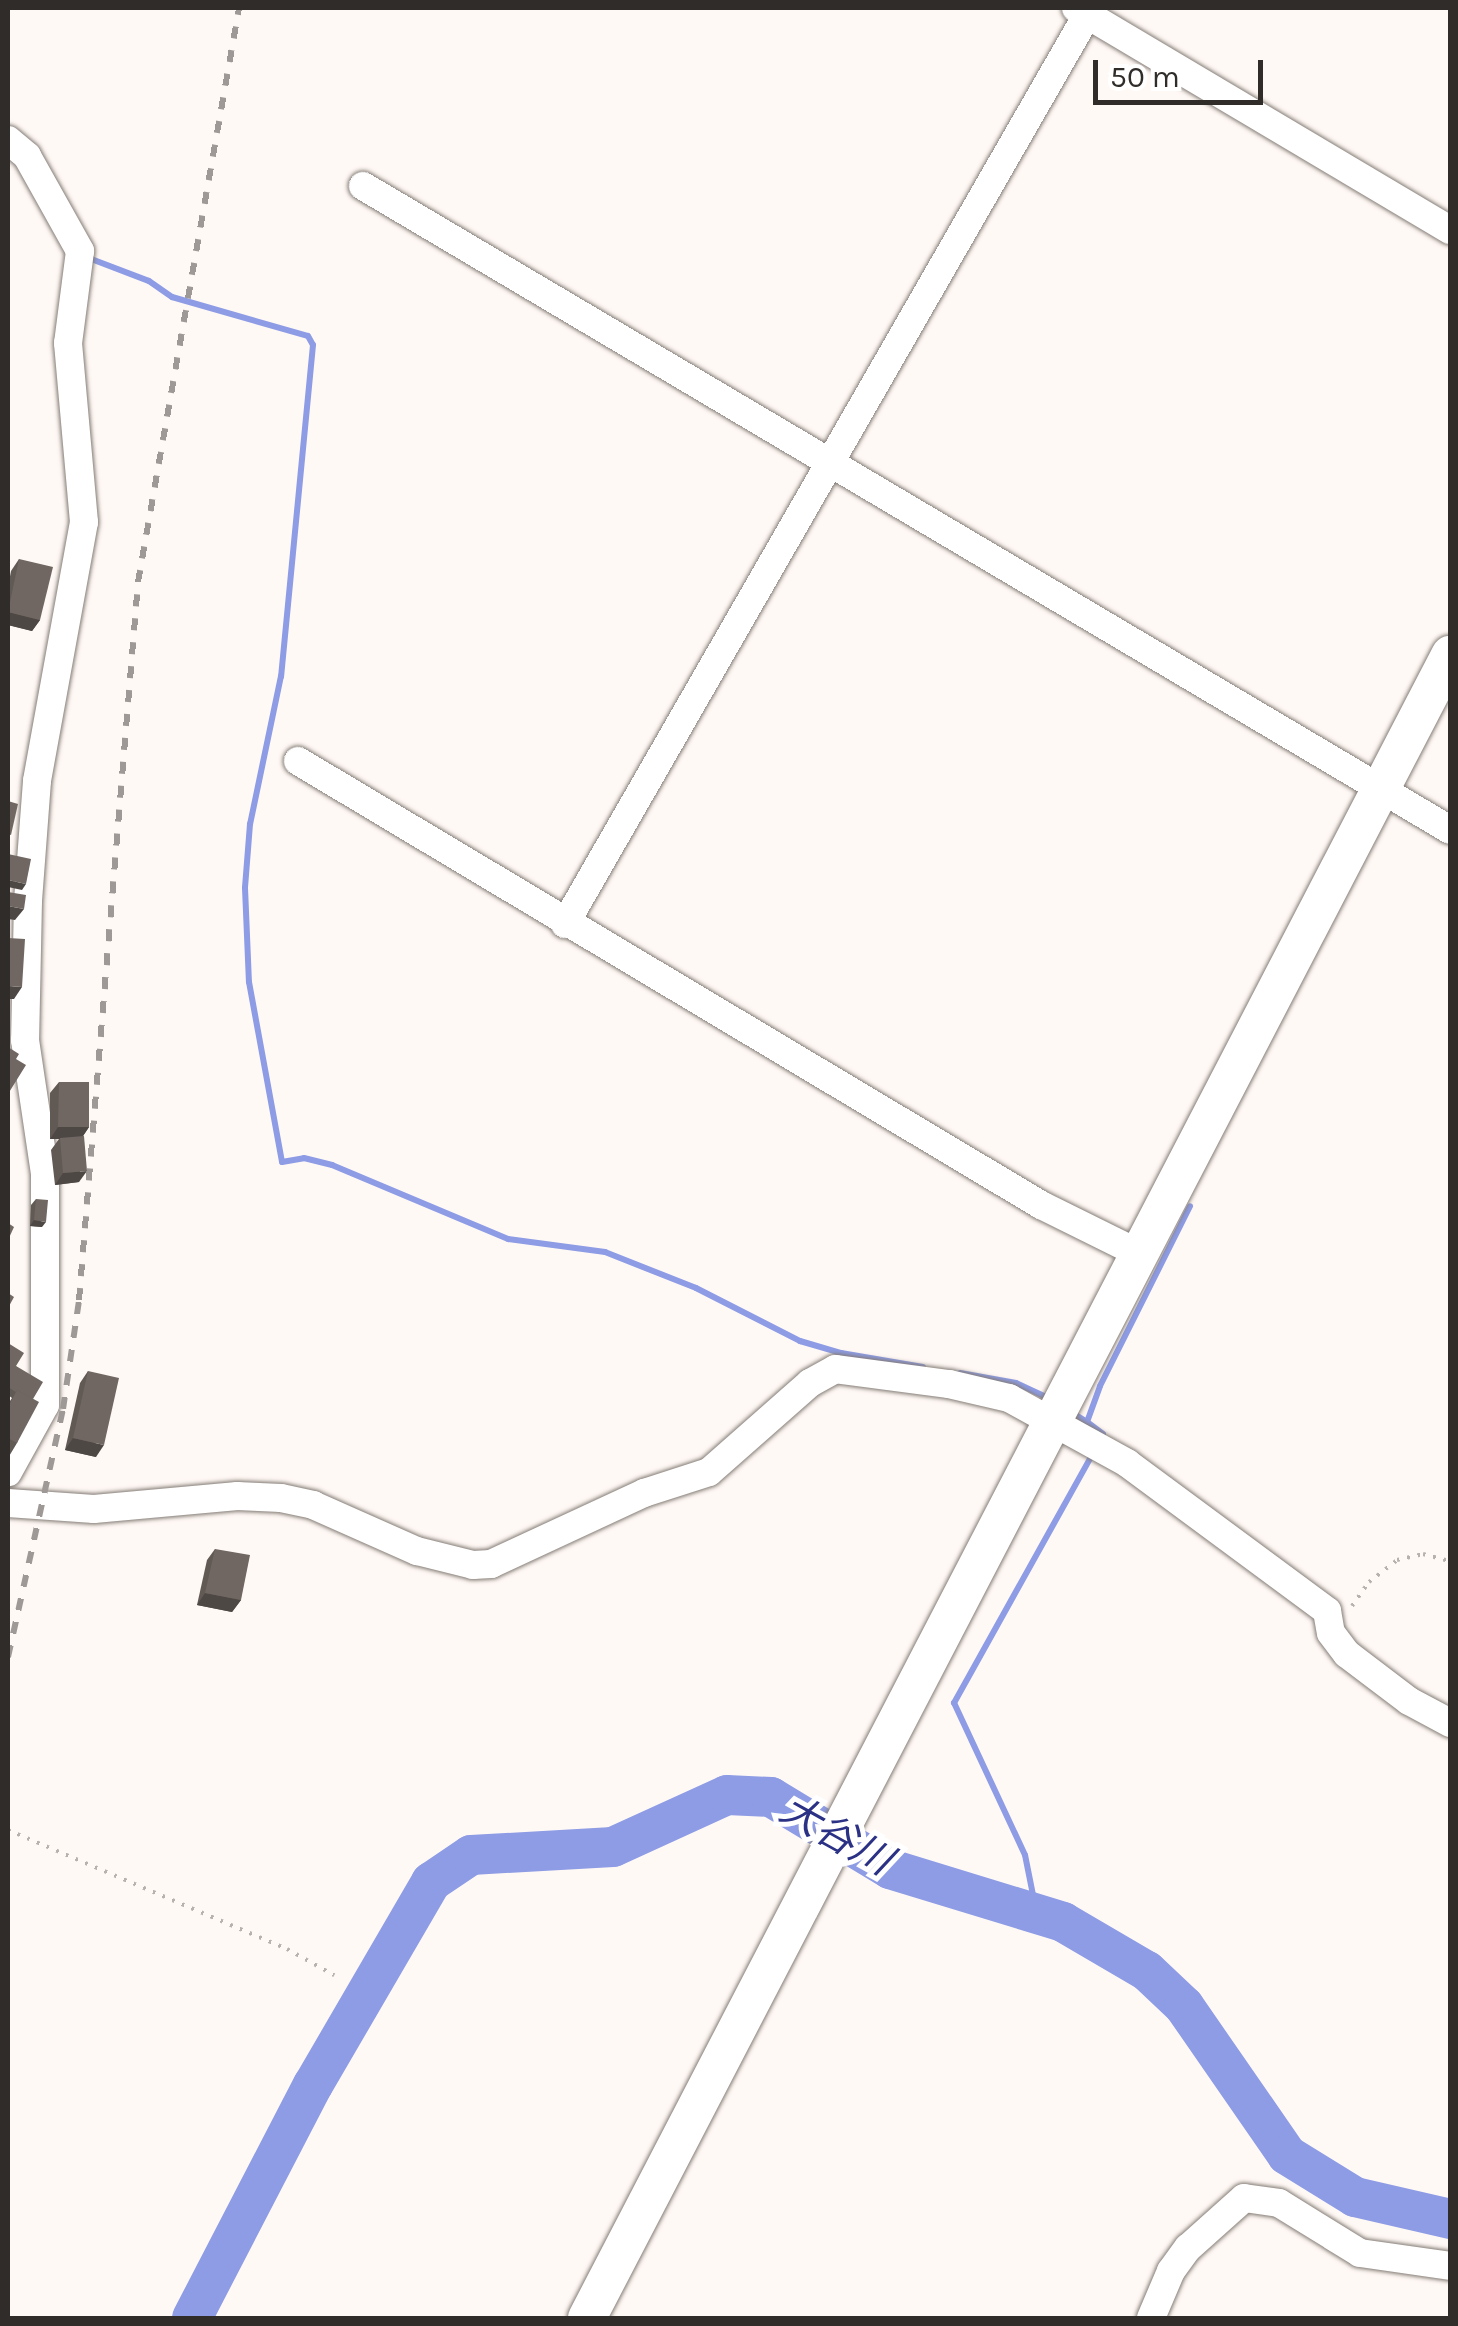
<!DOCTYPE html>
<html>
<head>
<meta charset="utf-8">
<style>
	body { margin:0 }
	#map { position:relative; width:1458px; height:2326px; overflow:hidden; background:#fff9f5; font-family:Karla,"Noto Sans JP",sans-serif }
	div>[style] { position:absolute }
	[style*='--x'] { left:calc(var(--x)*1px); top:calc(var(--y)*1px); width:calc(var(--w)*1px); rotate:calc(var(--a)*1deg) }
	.stream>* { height:6px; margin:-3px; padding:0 3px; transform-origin:3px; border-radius:3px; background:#8d9ce5 }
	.river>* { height:40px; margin:-20px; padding:0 20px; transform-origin:20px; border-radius:20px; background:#8d9ce5 }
	.path>* { height:4px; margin-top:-2px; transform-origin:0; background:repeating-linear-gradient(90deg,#b7b2ae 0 2.5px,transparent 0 10.5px) }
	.roads { filter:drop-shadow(0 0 2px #857c76) drop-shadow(0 0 2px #857c76) }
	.street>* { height:28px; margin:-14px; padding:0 14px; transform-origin:14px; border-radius:14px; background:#fff }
	.secondary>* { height:38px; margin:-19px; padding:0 19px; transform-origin:19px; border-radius:19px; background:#fff }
	.rail>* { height:6px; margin-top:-3px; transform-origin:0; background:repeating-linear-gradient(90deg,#9e9996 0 12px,transparent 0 24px) }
	.wall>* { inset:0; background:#605954 }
	.shaded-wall>* { inset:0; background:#4e4845 }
	.building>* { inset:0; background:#706762 }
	span { translate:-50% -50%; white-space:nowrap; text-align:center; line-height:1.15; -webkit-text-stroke:10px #fff; paint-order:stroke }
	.water-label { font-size:40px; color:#2b3184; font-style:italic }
	.frame { position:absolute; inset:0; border:10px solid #302c2a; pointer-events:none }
	.scale { position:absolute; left:1093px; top:60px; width:170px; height:45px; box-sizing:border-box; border:5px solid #302c2a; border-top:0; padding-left:12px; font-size:30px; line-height:35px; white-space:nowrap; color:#302c2a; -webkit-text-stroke:8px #fff; paint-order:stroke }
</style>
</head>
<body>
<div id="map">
	<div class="stream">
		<div style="--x:86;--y:257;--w:67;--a:20.9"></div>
		<div style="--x:149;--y:281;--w:28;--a:35"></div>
		<div style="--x:172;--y:297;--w:141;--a:16"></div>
		<div style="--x:308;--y:336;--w:10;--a:61"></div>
		<div style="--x:313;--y:345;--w:333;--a:95.5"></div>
		<div style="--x:281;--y:676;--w:151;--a:101.8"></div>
		<div style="--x:250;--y:824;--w:64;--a:94.5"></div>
		<div style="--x:245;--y:888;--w:94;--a:87.6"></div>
		<div style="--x:249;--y:982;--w:183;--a:79.6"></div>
		<div style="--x:282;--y:1162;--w:22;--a:-10"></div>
		<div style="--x:304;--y:1158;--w:29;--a:14"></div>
		<div style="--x:332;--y:1165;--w:191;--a:22.8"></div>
		<div style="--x:508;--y:1239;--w:98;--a:7.6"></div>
		<div style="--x:605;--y:1252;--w:98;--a:21.6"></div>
		<div style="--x:696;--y:1288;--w:117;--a:27"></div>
		<div style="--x:800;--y:1341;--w:43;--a:16.3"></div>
		<div style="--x:841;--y:1353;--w:83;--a:9.7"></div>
		<div style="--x:960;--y:1373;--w:57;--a:10.1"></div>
		<div style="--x:1016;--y:1383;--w:35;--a:25"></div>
		<div style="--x:1071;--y:1412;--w:19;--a:32"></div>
		<div style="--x:1101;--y:1438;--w:4;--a:-63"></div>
		<div style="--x:1103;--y:1434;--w:20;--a:-143"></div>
		<div style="--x:1087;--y:1422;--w:38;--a:-70"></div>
		<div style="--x:1100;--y:1386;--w:201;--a:-63.4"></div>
		<div style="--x:1037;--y:1915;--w:61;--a:-101.3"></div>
		<div style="--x:1025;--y:1855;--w:168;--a:-115"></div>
		<div style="--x:954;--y:1703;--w:286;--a:-60.9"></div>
	</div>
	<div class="river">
		<div style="--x:192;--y:2318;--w:263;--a:-62.6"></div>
		<div style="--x:313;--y:2085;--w:235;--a:-59.8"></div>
		<div style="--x:431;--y:1882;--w:48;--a:-34"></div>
		<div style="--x:471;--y:1855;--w:142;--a:-3.2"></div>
		<div style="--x:613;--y:1847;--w:125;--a:-24.5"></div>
		<div style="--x:727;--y:1795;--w:44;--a:2.6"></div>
		<div style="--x:771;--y:1797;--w:139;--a:31.2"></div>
		<div style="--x:890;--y:1869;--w:181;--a:17"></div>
		<div style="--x:1063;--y:1922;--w:97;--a:30.3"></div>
		<div style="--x:1147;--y:1971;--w:51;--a:43.4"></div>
		<div style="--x:1184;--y:2006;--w:181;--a:55.3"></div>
		<div style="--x:1287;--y:2155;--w:80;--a:31.7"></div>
		<div style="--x:1355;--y:2197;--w:98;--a:13"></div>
	</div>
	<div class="path">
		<div style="--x:1352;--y:1606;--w:29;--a:-55"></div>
		<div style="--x:1369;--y:1582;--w:36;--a:-38"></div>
		<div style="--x:1397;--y:1560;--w:27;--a:-13"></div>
		<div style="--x:1423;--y:1554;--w:28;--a:15"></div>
		<div style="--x:8;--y:1830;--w:303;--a:23.1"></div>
		<div style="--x:287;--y:1949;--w:54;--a:29"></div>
	</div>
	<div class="roads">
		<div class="street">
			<div style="--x:1076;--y:8;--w:435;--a:30.7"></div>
			<div style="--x:8;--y:140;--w:25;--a:40"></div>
			<div style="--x:27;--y:156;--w:109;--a:60.8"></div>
			<div style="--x:80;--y:251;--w:93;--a:97.4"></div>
			<div style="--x:68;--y:343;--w:180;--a:84.9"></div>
			<div style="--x:84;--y:522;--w:263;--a:100.3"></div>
			<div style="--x:37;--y:781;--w:120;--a:94.3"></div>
			<div style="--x:28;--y:901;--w:139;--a:91.2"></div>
			<div style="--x:25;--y:1040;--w:135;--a:81.5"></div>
			<div style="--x:45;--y:1174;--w:231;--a:90"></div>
			<div style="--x:45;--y:1405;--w:77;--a:118.9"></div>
			<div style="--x:363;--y:186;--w:1263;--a:30.64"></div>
			<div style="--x:298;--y:761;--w:866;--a:30.86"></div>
			<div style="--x:1041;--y:1205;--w:110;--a:26.3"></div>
			<div style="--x:565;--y:924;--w:1056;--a:-60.13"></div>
			<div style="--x:8;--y:1503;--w:86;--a:4"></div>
			<div style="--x:94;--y:1509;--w:144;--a:-5.2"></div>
			<div style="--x:237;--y:1496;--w:44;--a:2.6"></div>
			<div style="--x:281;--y:1498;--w:33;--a:12"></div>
			<div style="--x:313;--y:1505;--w:114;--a:23.9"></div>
			<div style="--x:417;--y:1551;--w:58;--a:14"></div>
			<div style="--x:473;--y:1565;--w:18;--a:-3"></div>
			<div style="--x:491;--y:1564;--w:169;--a:-24.9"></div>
			<div style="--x:644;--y:1493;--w:68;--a:-17.9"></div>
			<div style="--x:709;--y:1472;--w:135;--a:-41.4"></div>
			<div style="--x:810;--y:1383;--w:29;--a:-29"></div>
			<div style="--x:835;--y:1369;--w:115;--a:7.5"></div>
			<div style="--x:949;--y:1384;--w:62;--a:13.1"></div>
			<div style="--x:1009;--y:1398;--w:135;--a:28.8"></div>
			<div style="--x:1127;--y:1463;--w:249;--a:36.5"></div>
			<div style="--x:1327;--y:1611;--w:22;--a:80"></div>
			<div style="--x:1331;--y:1633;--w:26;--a:53"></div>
			<div style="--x:1347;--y:1654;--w:78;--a:37.2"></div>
			<div style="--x:1409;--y:1701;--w:47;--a:28.2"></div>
			<div style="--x:1151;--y:2318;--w:51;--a:-66.9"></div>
			<div style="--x:1171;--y:2271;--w:29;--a:-54"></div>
			<div style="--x:1188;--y:2248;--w:75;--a:-41.8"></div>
			<div style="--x:1244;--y:2198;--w:35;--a:8"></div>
			<div style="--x:1279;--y:2203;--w:95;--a:31.7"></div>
			<div style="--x:1360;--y:2253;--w:91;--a:8.2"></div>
		</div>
		<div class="secondary">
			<div style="--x:587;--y:2318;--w:1874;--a:-62.57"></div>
		</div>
	</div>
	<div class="rail">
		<div style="--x:8;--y:1657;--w:254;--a:-77.5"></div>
		<div style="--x:63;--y:1409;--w:110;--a:-81.6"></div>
		<div style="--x:79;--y:1300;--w:720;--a:-85.3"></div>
		<div style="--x:138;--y:582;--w:583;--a:-80.02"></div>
	</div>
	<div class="wall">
		<div style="clip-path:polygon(19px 559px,40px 620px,32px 631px,8px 625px,8px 587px,11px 571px)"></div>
		<div style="clip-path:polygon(59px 1082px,89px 1127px,83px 1136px,79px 1182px,55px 1185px,51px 1150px,59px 1139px,50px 1139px,50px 1093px)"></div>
		<div style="clip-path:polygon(36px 1199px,42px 1227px,30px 1226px,31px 1205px)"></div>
		<div style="clip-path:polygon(8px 1343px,16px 1366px,33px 1399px,17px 1443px,8px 1458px,8px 1404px,12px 1398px,8px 1395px)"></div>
		<div style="clip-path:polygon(88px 1371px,96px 1457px,65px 1450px,80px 1383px)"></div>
		<div style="clip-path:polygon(215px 1549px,241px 1600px,232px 1612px,197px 1605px,207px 1560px)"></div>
	</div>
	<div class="shaded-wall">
		<div style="clip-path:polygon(8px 612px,40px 620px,32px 631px,8px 625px)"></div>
		<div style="clip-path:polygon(8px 880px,26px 884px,22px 890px,8px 887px)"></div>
		<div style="clip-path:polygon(8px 906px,24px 909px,15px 920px,8px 919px)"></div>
		<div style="clip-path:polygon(8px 986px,22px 987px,14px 999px,8px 999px)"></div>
		<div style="clip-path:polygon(58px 1127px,89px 1127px,81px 1139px,50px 1139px)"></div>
		<div style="clip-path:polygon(87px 1171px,79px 1182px,55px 1185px,63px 1173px)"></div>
		<div style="clip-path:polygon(34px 1220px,46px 1222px,42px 1227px,30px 1226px)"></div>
		<div style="clip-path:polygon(73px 1438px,104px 1445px,96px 1457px,65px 1450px)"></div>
		<div style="clip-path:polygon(205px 1593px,241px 1600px,232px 1612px,197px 1605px)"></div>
	</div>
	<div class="building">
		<div style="clip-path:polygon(19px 559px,53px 567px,40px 620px,8px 612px)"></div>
		<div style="clip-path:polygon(8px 801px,18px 804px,11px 835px,8px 834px)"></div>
		<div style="clip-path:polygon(8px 854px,31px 859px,26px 884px,8px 880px)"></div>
		<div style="clip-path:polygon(8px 892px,26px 895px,24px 909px,8px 906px)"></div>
		<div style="clip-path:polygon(8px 938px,25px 939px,22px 987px,8px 986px)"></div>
		<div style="clip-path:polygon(8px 1047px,19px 1054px,16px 1059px,26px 1065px,8px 1094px)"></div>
		<div style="clip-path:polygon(59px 1082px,89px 1082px,89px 1127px,58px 1127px)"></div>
		<div style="clip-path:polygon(84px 1136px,87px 1171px,63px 1173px,60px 1138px)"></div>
		<div style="clip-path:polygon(36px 1199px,48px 1200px,46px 1222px,34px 1220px)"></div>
		<div style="clip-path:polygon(8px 1223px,14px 1227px,8px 1240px)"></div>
		<div style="clip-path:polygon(8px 1293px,14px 1297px,8px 1308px)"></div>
		<div style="clip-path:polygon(8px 1343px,24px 1353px,16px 1366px,43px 1382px,33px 1399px,17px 1390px,16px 1392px,8px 1387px)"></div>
		<div style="clip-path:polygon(88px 1371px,119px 1378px,104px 1445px,73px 1438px)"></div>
		<div style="clip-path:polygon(17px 1390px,39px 1402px,17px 1443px,8px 1438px,8px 1407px)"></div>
		<div style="clip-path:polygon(215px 1549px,250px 1555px,241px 1600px,205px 1593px)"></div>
	</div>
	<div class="water-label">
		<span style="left:836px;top:1835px;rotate:29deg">大谷川</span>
	</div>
	<div class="frame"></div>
	<div class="scale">50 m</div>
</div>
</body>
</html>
